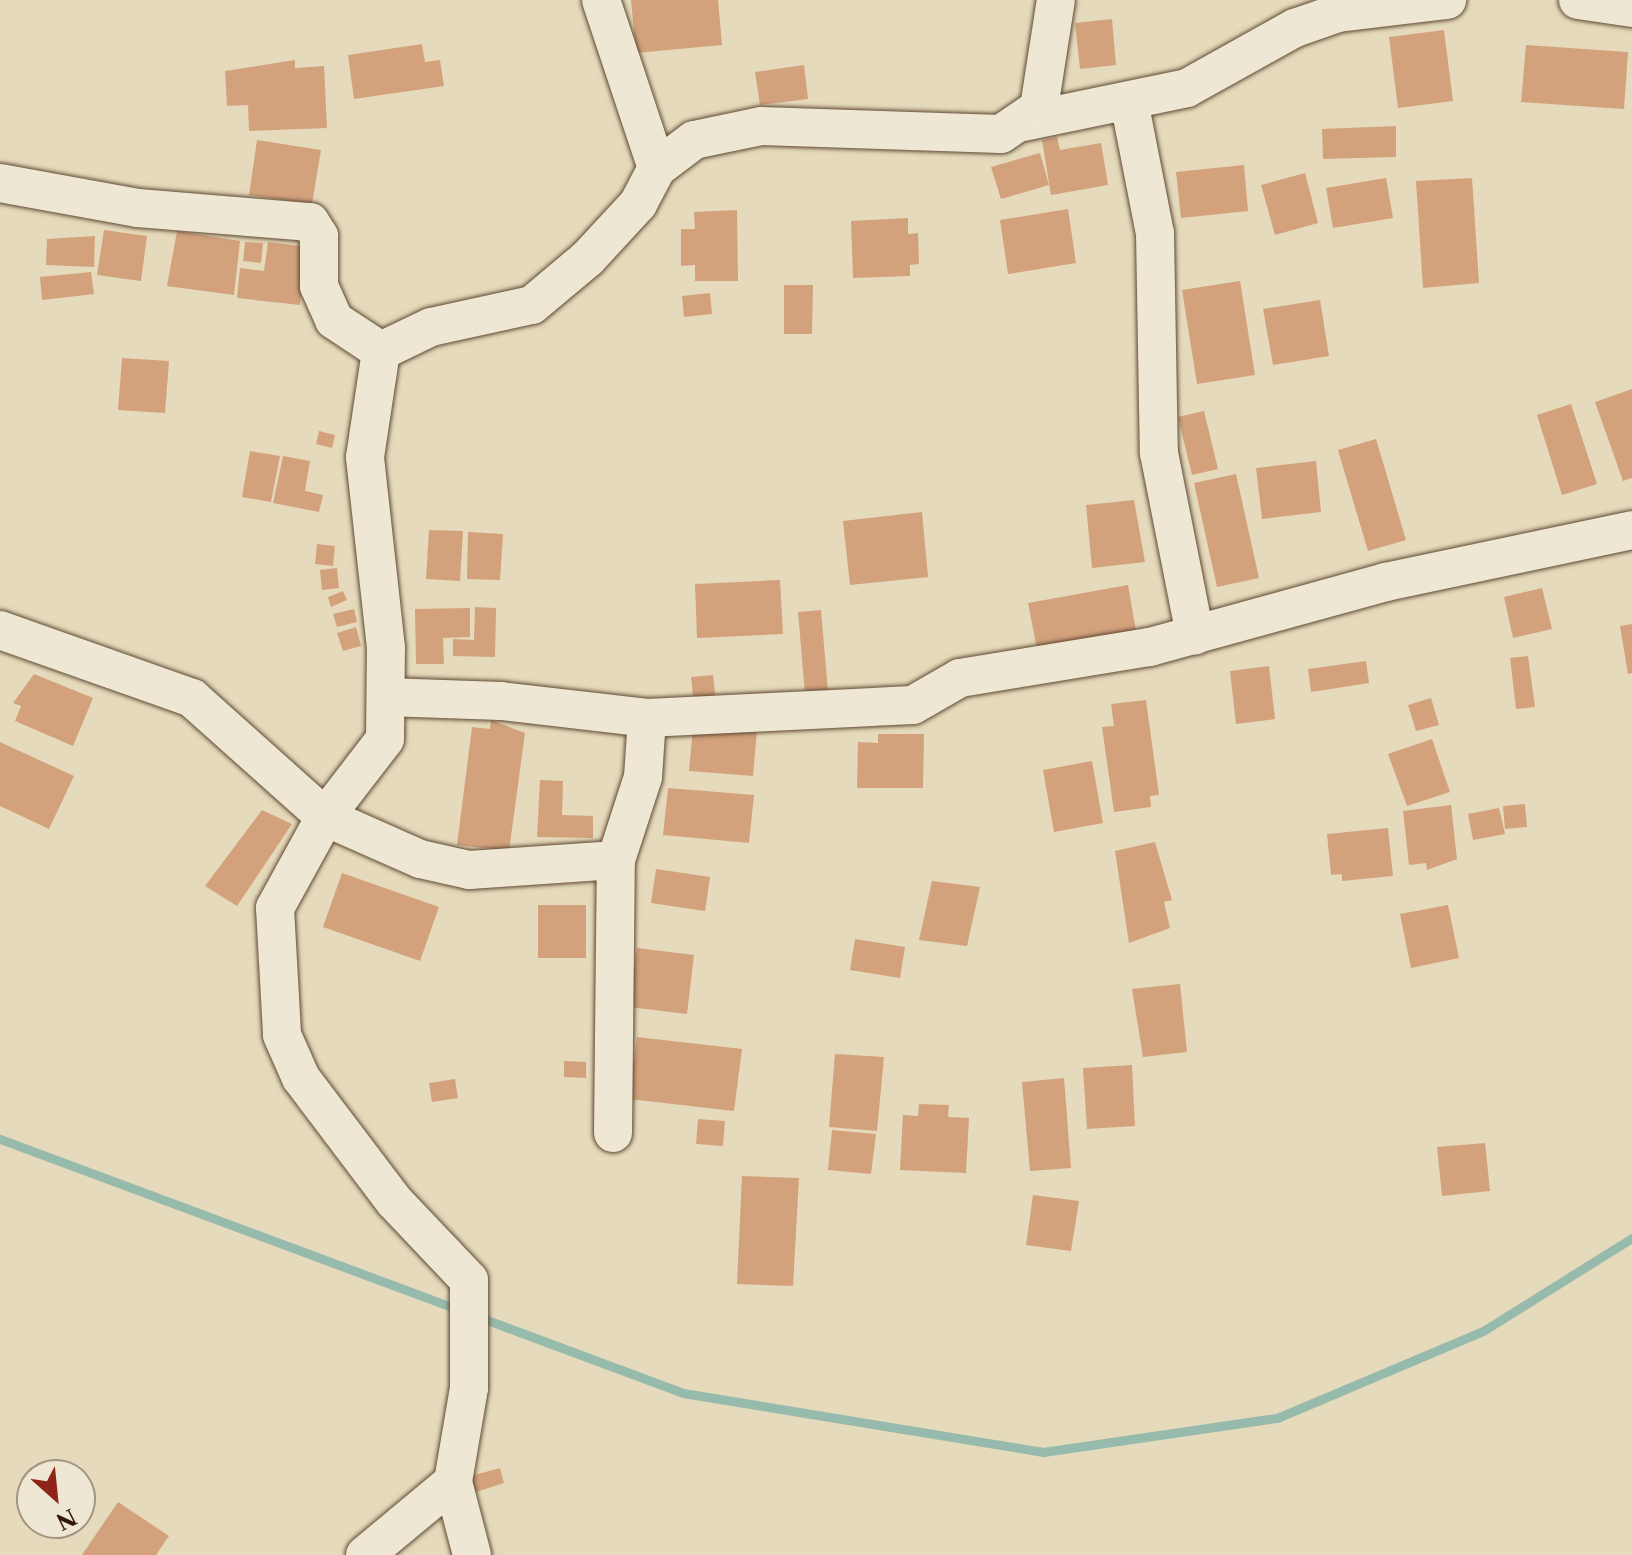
<!DOCTYPE html>
<html>
<head>
<meta charset="utf-8">
<style>
	body { margin:0 }
	#map { position:relative; width:1632px; height:1555px; overflow:hidden; background:#e5dabb; font-family:"Libre Caslon Text",serif }
	div>[style] { position:absolute }
	[style*='--x'] { left:calc(var(--x)*1px); top:calc(var(--y)*1px); width:calc(var(--w)*1px); rotate:calc(var(--a)*1deg) }
	.stream>* { height:9px; margin:-4.5px; padding:0 4.5px; transform-origin:4.5px; border-radius:4.5px; background:#96bbad }
	.building>* { inset:0; background:#d3a27d }
	.roads { filter:drop-shadow(0 0 2px #5f4933) drop-shadow(0 0 2px #5f4933) }
	.minor>* { height:38px; margin:-19px; padding:0 19px; transform-origin:19px; border-radius:19px; background:#eee7d3 }
	span { translate:-50% -50%; white-space:nowrap; text-align:center; line-height:1.15; -webkit-text-stroke:7px #eee7d3; paint-order:stroke }
	.north { position:absolute; left:16px; top:1459px; width:80px; height:80px; box-sizing:border-box; background:#eee7d3; border:2px solid #a39581; border-radius:50%; rotate:153deg; font-size:22px; font-weight:700; line-height:32px; text-align:center; color:#321906 }
	.north::after { content:''; display:block; margin:auto; width:28px; height:36px; background:#8f2418; clip-path:polygon(50% 0,100% 100%,50% 72%,0 100%) }
</style>
</head>
<body>
<div id="map">
	<div class="stream">
		<div style="--x:0;--y:1139;--w:493;--a:20.4"></div>
		<div style="--x:479;--y:1317;--w:218;--a:20.4"></div>
		<div style="--x:683;--y:1393;--w:365;--a:9.3"></div>
		<div style="--x:1043;--y:1452;--w:236;--a:-8.3"></div>
		<div style="--x:1277;--y:1418;--w:224;--a:-22.9"></div>
		<div style="--x:1483;--y:1331;--w:176;--a:-32"></div>
	</div>
	<div class="building">
		<div style="clip-path:polygon(631px 0,718px 0,722px 45px,636px 53px)"></div>
		<div style="clip-path:polygon(1112px 19px,1116px 65px,1080px 69px,1075px 23px)"></div>
		<div style="clip-path:polygon(1444px 30px,1453px 101px,1398px 108px,1389px 37px)"></div>
		<div style="clip-path:polygon(422px 44px,425px 62px,440px 60px,444px 86px,354px 99px,348px 55px)"></div>
		<div style="clip-path:polygon(1526px 45px,1628px 52px,1624px 109px,1521px 102px)"></div>
		<div style="clip-path:polygon(295px 60px,295px 68px,324px 66px,327px 128px,249px 131px,248px 105px,227px 106px,225px 71px)"></div>
		<div style="clip-path:polygon(804px 65px,808px 99px,760px 105px,755px 72px)"></div>
		<div style="clip-path:polygon(1396px 126px,1396px 157px,1323px 159px,1322px 129px)"></div>
		<div style="clip-path:polygon(1057px 137px,1060px 150px,1101px 143px,1108px 185px,1051px 195px,1042px 140px)"></div>
		<div style="clip-path:polygon(257px 140px,321px 150px,312px 204px,249px 195px)"></div>
		<div style="clip-path:polygon(1040px 153px,1049px 185px,1001px 199px,991px 167px)"></div>
		<div style="clip-path:polygon(1244px 165px,1248px 211px,1181px 218px,1176px 172px)"></div>
		<div style="clip-path:polygon(1305px 173px,1318px 223px,1275px 235px,1261px 185px)"></div>
		<div style="clip-path:polygon(1386px 178px,1393px 218px,1333px 228px,1326px 188px)"></div>
		<div style="clip-path:polygon(1472px 178px,1479px 283px,1423px 288px,1416px 181px)"></div>
		<div style="clip-path:polygon(1068px 209px,1076px 263px,1008px 274px,1000px 220px)"></div>
		<div style="clip-path:polygon(737px 210px,738px 281px,695px 281px,695px 265px,681px 266px,681px 229px,695px 229px,694px 212px)"></div>
		<div style="clip-path:polygon(908px 218px,908px 234px,918px 233px,919px 264px,910px 265px,910px 276px,853px 278px,851px 221px)"></div>
		<div style="clip-path:polygon(104px 230px,147px 236px,141px 281px,97px 275px)"></div>
		<div style="clip-path:polygon(177px 231px,240px 241px,234px 295px,167px 286px)"></div>
		<div style="clip-path:polygon(95px 236px,94px 267px,46px 265px,47px 239px)"></div>
		<div style="clip-path:polygon(245px 242px,263px 243px,261px 263px,243px 261px)"></div>
		<div style="clip-path:polygon(268px 242px,308px 247px,300px 305px,237px 298px,240px 268px,264px 271px)"></div>
		<div style="clip-path:polygon(91px 272px,94px 294px,42px 300px,40px 277px)"></div>
		<div style="clip-path:polygon(1240px 281px,1255px 375px,1197px 384px,1182px 290px)"></div>
		<div style="clip-path:polygon(784px 285px,813px 285px,812px 334px,784px 334px)"></div>
		<div style="clip-path:polygon(710px 293px,712px 314px,684px 317px,682px 296px)"></div>
		<div style="clip-path:polygon(1320px 300px,1329px 356px,1273px 365px,1263px 309px)"></div>
		<div style="clip-path:polygon(122px 358px,169px 361px,165px 413px,118px 410px)"></div>
		<div style="clip-path:polygon(1632px 389px,1632px 478px,1623px 481px,1595px 402px)"></div>
		<div style="clip-path:polygon(1571px 404px,1597px 484px,1562px 495px,1537px 415px)"></div>
		<div style="clip-path:polygon(1204px 411px,1218px 469px,1192px 475px,1178px 417px)"></div>
		<div style="clip-path:polygon(319px 431px,335px 435px,332px 448px,316px 444px)"></div>
		<div style="clip-path:polygon(1376px 439px,1406px 540px,1368px 551px,1338px 450px)"></div>
		<div style="clip-path:polygon(250px 451px,280px 456px,271px 502px,242px 497px)"></div>
		<div style="clip-path:polygon(283px 456px,310px 461px,305px 491px,323px 495px,319px 512px,273px 503px)"></div>
		<div style="clip-path:polygon(1316px 461px,1321px 512px,1262px 519px,1256px 468px)"></div>
		<div style="clip-path:polygon(1236px 474px,1259px 578px,1217px 587px,1194px 483px)"></div>
		<div style="clip-path:polygon(1134px 500px,1145px 562px,1092px 568px,1086px 505px)"></div>
		<div style="clip-path:polygon(922px 512px,928px 577px,850px 585px,843px 521px)"></div>
		<div style="clip-path:polygon(429px 530px,463px 531px,460px 581px,426px 579px)"></div>
		<div style="clip-path:polygon(468px 532px,503px 534px,500px 580px,467px 579px)"></div>
		<div style="clip-path:polygon(317px 544px,335px 546px,333px 566px,315px 564px)"></div>
		<div style="clip-path:polygon(337px 568px,339px 588px,322px 590px,320px 570px)"></div>
		<div style="clip-path:polygon(780px 580px,783px 634px,697px 638px,695px 584px)"></div>
		<div style="clip-path:polygon(1128px 585px,1136px 631px,1037px 649px,1028px 603px)"></div>
		<div style="clip-path:polygon(1542px 588px,1552px 629px,1513px 638px,1504px 597px)"></div>
		<div style="clip-path:polygon(343px 591px,347px 600px,331px 607px,328px 597px)"></div>
		<div style="clip-path:polygon(475px 607px,496px 608px,495px 657px,453px 656px,453px 639px,474px 640px)"></div>
		<div style="clip-path:polygon(470px 608px,470px 637px,443px 638px,444px 664px,416px 664px,415px 609px)"></div>
		<div style="clip-path:polygon(354px 609px,357px 622px,337px 627px,333px 614px)"></div>
		<div style="clip-path:polygon(821px 610px,828px 692px,805px 694px,798px 612px)"></div>
		<div style="clip-path:polygon(1632px 624px,1632px 673px,1628px 674px,1620px 626px)"></div>
		<div style="clip-path:polygon(356px 627px,361px 646px,343px 651px,337px 633px)"></div>
		<div style="clip-path:polygon(1528px 656px,1535px 707px,1516px 709px,1510px 658px)"></div>
		<div style="clip-path:polygon(1366px 661px,1369px 683px,1311px 692px,1308px 669px)"></div>
		<div style="clip-path:polygon(1269px 666px,1275px 719px,1236px 724px,1230px 671px)"></div>
		<div style="clip-path:polygon(34px 674px,93px 698px,73px 746px,15px 721px,21px 706px,13px 703px)"></div>
		<div style="clip-path:polygon(713px 675px,716px 703px,694px 705px,691px 677px)"></div>
		<div style="clip-path:polygon(1431px 698px,1439px 725px,1416px 731px,1408px 705px)"></div>
		<div style="clip-path:polygon(1146px 700px,1159px 795px,1150px 796px,1151px 807px,1114px 812px,1102px 727px,1114px 726px,1111px 704px)"></div>
		<div style="clip-path:polygon(491px 720px,525px 733px,509px 851px,457px 845px,472px 727px,490px 729px)"></div>
		<div style="clip-path:polygon(693px 727px,757px 731px,753px 776px,689px 771px)"></div>
		<div style="clip-path:polygon(878px 734px,924px 734px,923px 788px,857px 788px,858px 742px,878px 743px)"></div>
		<div style="clip-path:polygon(1432px 739px,1450px 792px,1407px 806px,1388px 754px)"></div>
		<div style="clip-path:polygon(0 742px,74px 776px,49px 829px,0 806px)"></div>
		<div style="clip-path:polygon(1092px 761px,1103px 823px,1054px 832px,1043px 770px)"></div>
		<div style="clip-path:polygon(540px 780px,563px 781px,562px 815px,593px 816px,593px 838px,537px 837px)"></div>
		<div style="clip-path:polygon(668px 788px,754px 795px,749px 843px,663px 835px)"></div>
		<div style="clip-path:polygon(1525px 804px,1527px 827px,1505px 829px,1503px 806px)"></div>
		<div style="clip-path:polygon(1451px 805px,1457px 859px,1427px 870px,1426px 863px,1409px 865px,1403px 811px)"></div>
		<div style="clip-path:polygon(1499px 808px,1505px 834px,1473px 840px,1468px 814px)"></div>
		<div style="clip-path:polygon(262px 810px,292px 824px,237px 906px,205px 886px)"></div>
		<div style="clip-path:polygon(1388px 828px,1393px 876px,1342px 881px,1342px 874px,1331px 875px,1327px 834px)"></div>
		<div style="clip-path:polygon(1155px 842px,1172px 900px,1164px 902px,1170px 928px,1129px 943px,1115px 851px)"></div>
		<div style="clip-path:polygon(656px 869px,710px 877px,705px 911px,651px 903px)"></div>
		<div style="clip-path:polygon(342px 873px,439px 907px,420px 961px,323px 927px)"></div>
		<div style="clip-path:polygon(932px 881px,980px 887px,967px 946px,919px 940px)"></div>
		<div style="clip-path:polygon(538px 905px,586px 905px,586px 958px,538px 958px)"></div>
		<div style="clip-path:polygon(1448px 905px,1459px 958px,1411px 968px,1400px 914px)"></div>
		<div style="clip-path:polygon(855px 939px,905px 947px,900px 978px,850px 970px)"></div>
		<div style="clip-path:polygon(637px 948px,694px 955px,687px 1014px,629px 1007px)"></div>
		<div style="clip-path:polygon(1180px 984px,1187px 1052px,1143px 1057px,1132px 989px)"></div>
		<div style="clip-path:polygon(637px 1037px,742px 1049px,734px 1111px,629px 1099px)"></div>
		<div style="clip-path:polygon(835px 1054px,884px 1057px,877px 1131px,829px 1127px)"></div>
		<div style="clip-path:polygon(564px 1061px,586px 1062px,586px 1078px,564px 1077px)"></div>
		<div style="clip-path:polygon(1132px 1065px,1135px 1126px,1087px 1129px,1083px 1068px)"></div>
		<div style="clip-path:polygon(1064px 1078px,1071px 1168px,1030px 1171px,1022px 1082px)"></div>
		<div style="clip-path:polygon(455px 1079px,458px 1098px,432px 1102px,429px 1083px)"></div>
		<div style="clip-path:polygon(919px 1104px,949px 1105px,948px 1117px,969px 1118px,966px 1173px,900px 1170px,903px 1115px,918px 1116px)"></div>
		<div style="clip-path:polygon(698px 1119px,725px 1121px,723px 1146px,696px 1144px)"></div>
		<div style="clip-path:polygon(832px 1130px,876px 1134px,871px 1174px,828px 1170px)"></div>
		<div style="clip-path:polygon(1485px 1143px,1490px 1191px,1442px 1196px,1437px 1147px)"></div>
		<div style="clip-path:polygon(742px 1176px,799px 1178px,793px 1286px,737px 1284px)"></div>
		<div style="clip-path:polygon(1033px 1195px,1079px 1201px,1071px 1251px,1026px 1245px)"></div>
		<div style="clip-path:polygon(500px 1468px,504px 1483px,476px 1492px,471px 1476px)"></div>
		<div style="clip-path:polygon(118px 1502px,169px 1536px,156px 1555px,82px 1555px)"></div>
	</div>
	<div class="roads">
		<div class="minor">
			<div style="--x:601;--y:0;--w:177;--a:71.6"></div>
			<div style="--x:1578;--y:0;--w:55;--a:8.4"></div>
			<div style="--x:1129;--y:101;--w:135;--a:78.9"></div>
			<div style="--x:1155;--y:233;--w:220;--a:89"></div>
			<div style="--x:1159;--y:453;--w:186;--a:78.8"></div>
			<div style="--x:1023;--y:122;--w:167;--a:-11.7"></div>
			<div style="--x:1187;--y:88;--w:124;--a:-29.1"></div>
			<div style="--x:1295;--y:28;--w:46;--a:-19.2"></div>
			<div style="--x:1338;--y:13;--w:110;--a:-6.8"></div>
			<div style="--x:0;--y:183;--w:140;--a:10.3"></div>
			<div style="--x:138;--y:208;--w:173;--a:4.7"></div>
			<div style="--x:310;--y:222;--w:17;--a:57"></div>
			<div style="--x:319;--y:236;--w:50;--a:90"></div>
			<div style="--x:319;--y:286;--w:37;--a:66"></div>
			<div style="--x:334;--y:320;--w:56;--a:33.4"></div>
			<div style="--x:0;--y:630;--w:204;--a:19.5"></div>
			<div style="--x:192;--y:698;--w:178;--a:41.8"></div>
			<div style="--x:325;--y:817;--w:104;--a:118.8"></div>
			<div style="--x:275;--y:908;--w:127;--a:86.8"></div>
			<div style="--x:282;--y:1035;--w:47;--a:66.2"></div>
			<div style="--x:301;--y:1078;--w:154;--a:52.9"></div>
			<div style="--x:394;--y:1201;--w:109;--a:46.5"></div>
			<div style="--x:469;--y:1280;--w:108;--a:90"></div>
			<div style="--x:469;--y:1388;--w:95;--a:99.7"></div>
			<div style="--x:453;--y:1482;--w:75;--a:75.4"></div>
			<div style="--x:386;--y:697;--w:115;--a:2"></div>
			<div style="--x:501;--y:701;--w:147;--a:6.6"></div>
			<div style="--x:647;--y:718;--w:266;--a:-2.8"></div>
			<div style="--x:913;--y:705;--w:54;--a:-29.9"></div>
			<div style="--x:960;--y:678;--w:193;--a:-9.3"></div>
			<div style="--x:1150;--y:647;--w:245;--a:-15.4"></div>
			<div style="--x:1386;--y:582;--w:251;--a:-11.9"></div>
			<div style="--x:616;--y:860;--w:87;--a:-72"></div>
			<div style="--x:643;--y:777;--w:59;--a:-86.1"></div>
			<div style="--x:613;--y:1133;--w:273;--a:-89.4"></div>
			<div style="--x:616;--y:860;--w:147;--a:176.1"></div>
			<div style="--x:469;--y:870;--w:50;--a:-167.3"></div>
			<div style="--x:420;--y:859;--w:104;--a:-156.1"></div>
			<div style="--x:325;--y:817;--w:98;--a:-52.4"></div>
			<div style="--x:385;--y:739;--w:91;--a:-89.4"></div>
			<div style="--x:386;--y:648;--w:192;--a:-96.3"></div>
			<div style="--x:365;--y:457;--w:107;--a:-81.4"></div>
			<div style="--x:381;--y:351;--w:55;--a:-25.6"></div>
			<div style="--x:431;--y:327;--w:103;--a:-12.3"></div>
			<div style="--x:532;--y:305;--w:73;--a:-40"></div>
			<div style="--x:588;--y:258;--w:74;--a:-47.2"></div>
			<div style="--x:638;--y:204;--w:41;--a:-62.2"></div>
			<div style="--x:657;--y:168;--w:46;--a:-37.1"></div>
			<div style="--x:694;--y:140;--w:68;--a:-11.8"></div>
			<div style="--x:761;--y:126;--w:240;--a:1.9"></div>
			<div style="--x:1001;--y:134;--w:46;--a:-34.4"></div>
			<div style="--x:1039;--y:108;--w:109;--a:-81.1"></div>
			<div style="--x:365;--y:1555;--w:114;--a:-39.7"></div>
		</div>
	</div>
	<div class="north">N</div>
</div>
</body>
</html>
